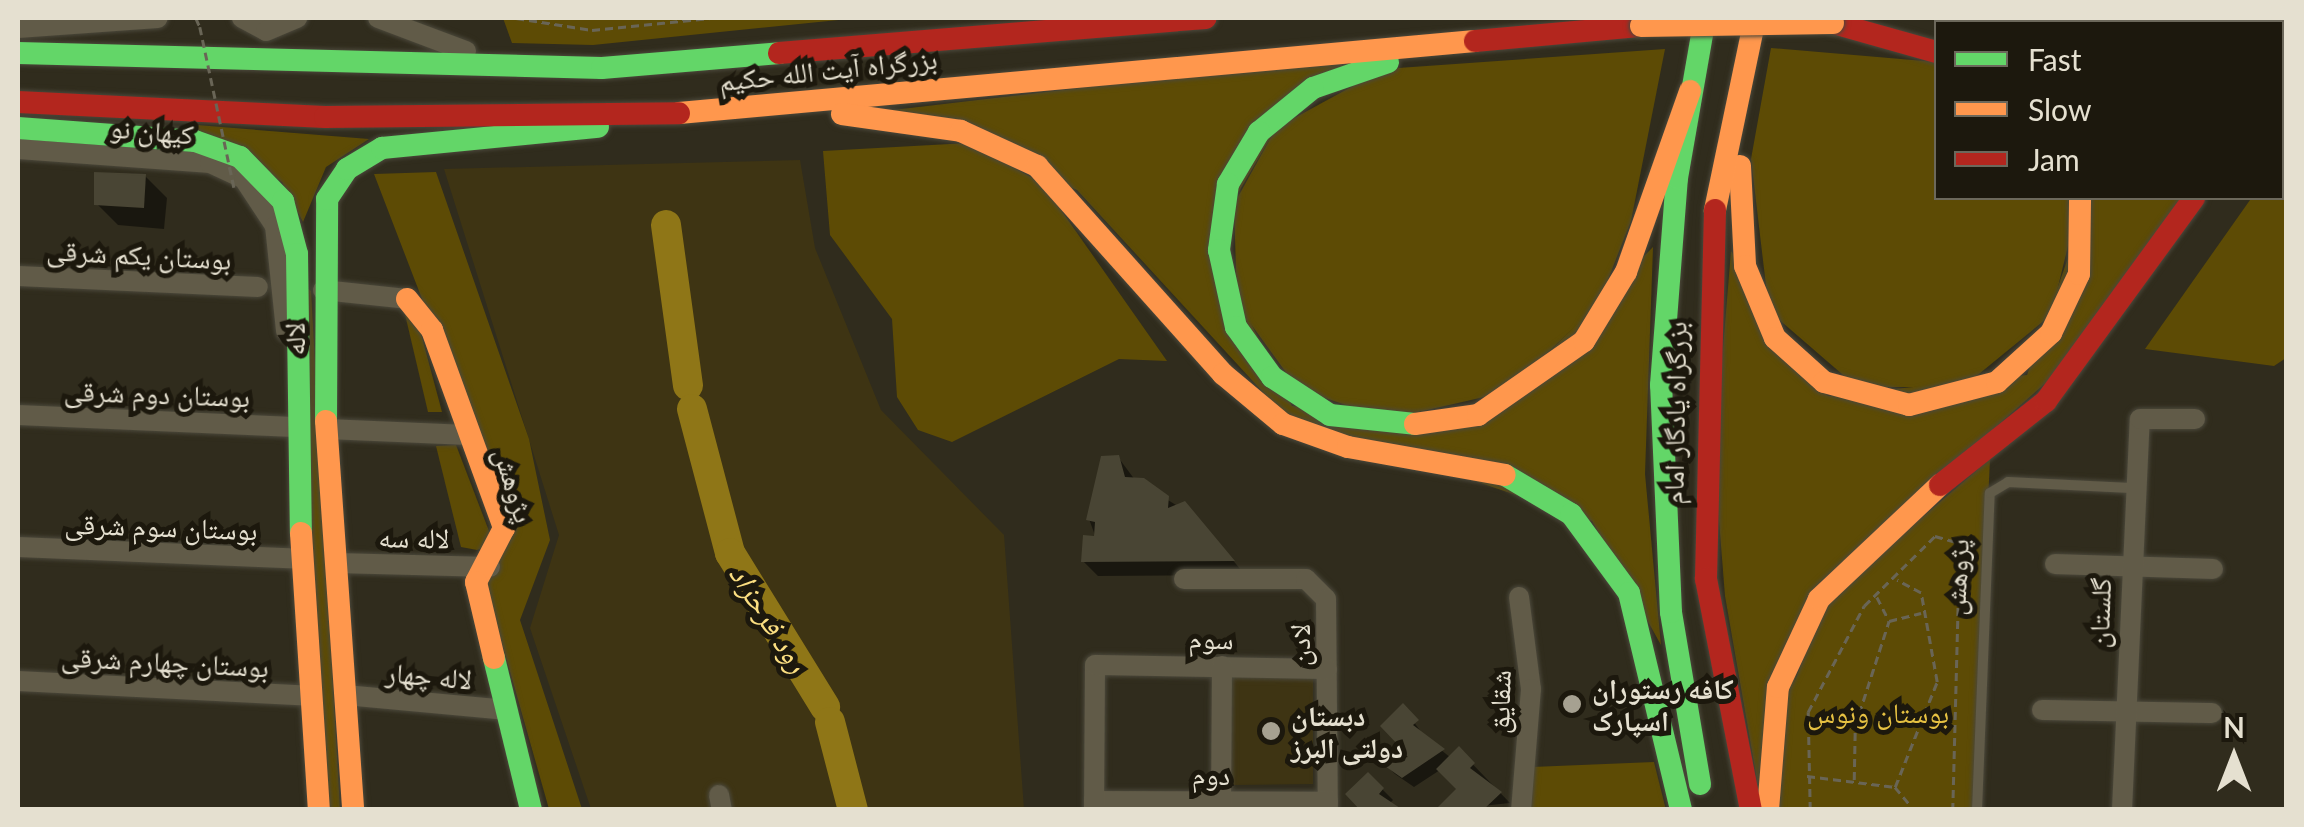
<!DOCTYPE html>
<html>
<head>
<meta charset="utf-8">
<style>
	body { margin:0 }
	#map { position:relative; width:2304px; height:827px; overflow:hidden; background:#302c1d; font-family:Lato,"Noto Naskh Arabic",sans-serif }
	div>[style] { position:absolute }
	[style*='--x'] { left:calc(var(--x)*1px); top:calc(var(--y)*1px); width:calc(var(--w)*1px); rotate:calc(var(--a)*1deg) }
	.built>* { inset:0; background:#3e3413 }
	.green>* { inset:0; background:#5d4b05 }
	.shadow>* { inset:0; background:#0007 }
	.river>* { height:30px; margin:-15px; padding:0 15px; transform-origin:15px; border-radius:15px; background:#8f7617 }
	.building>* { inset:0; background:#494534 }
	.path>* { height:2.5px; margin-top:-1.25px; transform-origin:0; background:repeating-linear-gradient(90deg,#696556 0 8px,transparent 0 13px) }
	.roads { filter:drop-shadow(0 0 2px #4b483b) drop-shadow(0 0 2px #4b483b) }
	.lane>* { height:10px; margin:-5px; padding:0 5px; transform-origin:5px; border-radius:5px; background:#615b48 }
	.street>* { height:20px; margin:-10px; padding:0 10px; transform-origin:10px; border-radius:10px; background:#615b48 }
	.fast>* { height:22px; margin:-11px; padding:0 11px; transform-origin:11px; border-radius:11px; background:#63d668 }
	.slow>* { height:22px; margin:-11px; padding:0 11px; transform-origin:11px; border-radius:11px; background:#ff974d }
	.jam>* { height:22px; margin:-11px; padding:0 11px; transform-origin:11px; border-radius:11px; background:#b3261e }
	.path-bridge>* { height:2.5px; margin-top:-1.25px; transform-origin:0; background:repeating-linear-gradient(90deg,#696556 0 8px,transparent 0 13px) }
	.bridges { filter:drop-shadow(0 0 2px #4b483b) drop-shadow(0 0 2px #4b483b) }
	.slow-bridge>* { height:22px; margin:-11px; padding:0 11px; transform-origin:11px; border-radius:11px; background:#ff974d }
	.dots>* { width:28px; height:28px; translate:-50% -50%; box-sizing:border-box; border:5px solid #1c180d; border-radius:50% }
	span { translate:-50% -50%; white-space:nowrap; text-align:center; line-height:1.15; -webkit-text-stroke:10px #1c180d; paint-order:stroke }
	.street-label { font-size:28px; color:#e5e0d0 }
	.poi-label { font-size:28px; color:#e5e0d0; font-weight:700 }
	.left { translate:0 -50%; text-align:left }
	.park-label { font-size:28px; color:#e6c142 }
	.water-label { font-size:30px; color:#fbde81; font-style:italic }
	.frame { position:absolute; inset:0; border:20px solid #e5e0d0; pointer-events:none }
	.legend { position:absolute; left:1934px; top:20px; width:350px; height:180px; box-sizing:border-box; background:#1c180d; border:2px solid #6c685b; margin:0; padding:12px 18px; list-style:none; font-size:30px; color:#e5e0d0 }
	.legend li { display:flex; align-items:center; gap:20px; height:50px }
	.legend b { width:50px; border:2px solid #6c685b }
	.north { position:absolute; left:2184px; top:707px; width:100px; height:100px; -webkit-text-stroke:8px #1c180d; paint-order:stroke; rotate:0deg; font-size:28px; font-weight:700; line-height:40px; text-align:center; color:#e5e0d0 }
	.north::after { content:''; display:block; margin:auto; width:35px; height:45px; background:#e5e0d0; clip-path:polygon(50% 0,100% 100%,50% 72%,0 100%) }
</style>
</head>
<body>
<div id="map">
	<div class="built">
		<div style="clip-path:polygon(800px 160px,815px 248px,881px 410px,1004px 535px,1024px 809px,591px 809px,530px 628px,559px 535px,444px 169px)"></div>
		<div style="clip-path:polygon(1230px 674px,1313px 679px,1313px 784px,1229px 785px)"></div>
	</div>
	<div class="green">
		<div style="clip-path:polygon(503px 18px,858px 18px,593px 45px,512px 43px)"></div>
		<div style="clip-path:polygon(1771px 48px,1936px 62px,1936px 198px,2069px 198px,2073px 226px,2051px 315px,1963px 387px,1857px 387px,1769px 311px,1751px 159px)"></div>
		<div style="clip-path:polygon(1665px 49px,1631px 221px,1598px 305px,1506px 392px,1388px 419px,1298px 389px,1237px 305px,1234px 204px,1276px 128px,1384px 69px)"></div>
		<div style="clip-path:polygon(1368px 54px,1300px 87px,1210px 241px,1292px 406px,1478px 424px,1653px 247px,1645px 474px,1661px 645px,1592px 521px,1285px 416px,1077px 190px,893px 110px)"></div>
		<div style="clip-path:polygon(195px 129px,197px 125px,369px 139px,326px 167px,303px 222px,282px 182px)"></div>
		<div style="clip-path:polygon(968px 143px,1042px 183px,1167px 361px,1119px 359px,952px 442px,918px 430px,897px 397px,892px 319px,830px 235px,823px 151px)"></div>
		<div style="clip-path:polygon(2286px 171px,2286px 358px,2274px 366px,2145px 349px,2250px 200px,2282px 198px)"></div>
		<div style="clip-path:polygon(436px 172px,529px 439px,550px 540px,520px 620px,582px 809px,549px 809px,486px 587px,510px 528px,374px 174px)"></div>
		<div style="clip-path:polygon(2089px 198px,2183px 198px,2066px 365px,1820px 582px,1762px 809px,1725px 596px,1714px 457px,1731px 251px,1828px 396px,2027px 375px)"></div>
		<div style="clip-path:polygon(307px 288px,311px 291px,340px 809px,327px 809px,303px 425px)"></div>
		<div style="clip-path:polygon(404px 310px,416px 315px,442px 412px,428px 412px)"></div>
		<div style="clip-path:polygon(456px 445px,494px 544px,477px 550px,461px 547px,436px 446px)"></div>
		<div style="clip-path:polygon(1990px 459px,1974px 809px,1778px 810px,1775px 732px,1826px 600px)"></div>
		<div style="clip-path:polygon(1654px 762px,1666px 810px,1528px 810px,1532px 767px)"></div>
	</div>
	<div class="shadow">
		<div style="clip-path:polygon(145px 176px,167px 198px,164px 229px,118px 225px,97px 204px)"></div>
		<div style="clip-path:polygon(1118px 457px,1135px 480px,1199px 519px,1245px 575px,1098px 576px,1083px 561px,1096px 538px,1089px 519px)"></div>
		<div style="clip-path:polygon(1403px 707px,1424px 736px,1451px 758px,1459px 750px,1510px 803px,1444px 810px,1460px 789px,1440px 770px,1414px 787px,1395px 774px,1385px 764px,1403px 747px)"></div>
		<div style="clip-path:polygon(1368px 775px,1393px 800px,1389px 804px,1364px 810px)"></div>
	</div>
	<div class="river">
		<div style="--x:666;--y:225;--w:162;--a:82.2"></div>
		<div style="--x:692;--y:409;--w:149;--a:75.2"></div>
		<div style="--x:730;--y:553;--w:181;--a:58.3"></div>
		<div style="--x:830;--y:722;--w:91;--a:75.4"></div>
	</div>
	<div class="building">
		<div style="clip-path:polygon(94px 172px,146px 174px,144px 208px,94px 205px)"></div>
		<div style="clip-path:polygon(1119px 455px,1125px 477px,1144px 478px,1169px 496px,1168px 508px,1185px 501px,1235px 561px,1081px 562px,1083px 535px,1094px 536px,1095px 522px,1086px 520px,1101px 456px)"></div>
		<div style="clip-path:polygon(1403px 703px,1419px 720px,1413px 725px,1445px 749px,1402px 778px,1382px 764px,1400px 747px,1380px 726px)"></div>
		<div style="clip-path:polygon(1459px 746px,1475px 763px,1470px 768px,1502px 792px,1483px 810px,1438px 807px,1456px 789px,1436px 769px)"></div>
		<div style="clip-path:polygon(1368px 772px,1384px 788px,1379px 794px,1403px 810px,1360px 810px,1345px 794px)"></div>
	</div>
	<div class="path">
		<div style="--x:196;--y:18;--w:10;--a:66"></div>
		<div style="--x:516;--y:18;--w:77;--a:9"></div>
		<div style="--x:592;--y:30;--w:119;--a:-5.8"></div>
		<div style="--x:1877;--y:597;--w:27;--a:63"></div>
		<div style="--x:1889;--y:621;--w:33;--a:-14"></div>
		<div style="--x:1807;--y:776;--w:89;--a:7.1"></div>
		<div style="--x:1895;--y:787;--w:30;--a:50"></div>
		<div style="--x:1854;--y:780;--w:54;--a:-88.9"></div>
		<div style="--x:1855;--y:726;--w:110;--a:-72.1"></div>
		<div style="--x:1895;--y:787;--w:113;--a:-68.2"></div>
		<div style="--x:1937;--y:682;--w:90;--a:-100.2"></div>
		<div style="--x:1921;--y:593;--w:27;--a:-152"></div>
		<div style="--x:1810;--y:810;--w:98;--a:-91.2"></div>
		<div style="--x:1808;--y:712;--w:120;--a:-62.2"></div>
		<div style="--x:1864;--y:606;--w:100;--a:-44.6"></div>
		<div style="--x:1935;--y:536;--w:26;--a:16"></div>
		<div style="--x:1960;--y:543;--w:267;--a:91.5"></div>
	</div>
	<div class="roads">
		<div class="lane">
			<div style="--x:1977;--y:810;--w:317;--a:-87.7"></div>
			<div style="--x:1990;--y:493;--w:21;--a:-31"></div>
			<div style="--x:2008;--y:482;--w:123;--a:2.8"></div>
		</div>
		<div class="street">
			<div style="--x:242;--y:18;--w:27;--a:28"></div>
			<div style="--x:266;--y:31;--w:34;--a:-23"></div>
			<div style="--x:378;--y:18;--w:94;--a:20.6"></div>
			<div style="--x:18;--y:28;--w:140;--a:-4.1"></div>
			<div style="--x:18;--y:149;--w:193;--a:4.2"></div>
			<div style="--x:210;--y:163;--w:38;--a:25"></div>
			<div style="--x:244;--y:179;--w:56;--a:56.6"></div>
			<div style="--x:275;--y:226;--w:106;--a:84"></div>
			<div style="--x:18;--y:276;--w:240;--a:2.6"></div>
			<div style="--x:323;--y:290;--w:84;--a:6.1"></div>
			<div style="--x:18;--y:415;--w:276;--a:2.5"></div>
			<div style="--x:327;--y:429;--w:141;--a:2.4"></div>
			<div style="--x:18;--y:547;--w:283;--a:2.4"></div>
			<div style="--x:336;--y:563;--w:154;--a:1.5"></div>
			<div style="--x:2055;--y:564;--w:158;--a:1.8"></div>
			<div style="--x:1184;--y:579;--w:122;--a:0"></div>
			<div style="--x:1306;--y:579;--w:28;--a:45"></div>
			<div style="--x:1326;--y:599;--w:211;--a:89.5"></div>
			<div style="--x:1519;--y:597;--w:93;--a:82.6"></div>
			<div style="--x:1531;--y:689;--w:121;--a:94.7"></div>
			<div style="--x:18;--y:681;--w:292;--a:2.9"></div>
			<div style="--x:345;--y:695;--w:163;--a:5.3"></div>
			<div style="--x:2042;--y:710;--w:170;--a:1"></div>
			<div style="--x:719;--y:795;--w:15;--a:79"></div>
			<div style="--x:1094;--y:801;--w:234;--a:0.2"></div>
			<div style="--x:1094;--y:810;--w:145;--a:-89.6"></div>
			<div style="--x:1095;--y:665;--w:232;--a:1"></div>
			<div style="--x:1221;--y:810;--w:144;--a:-89.6"></div>
			<div style="--x:2122;--y:810;--w:391;--a:-87.4"></div>
			<div style="--x:2140;--y:419;--w:55;--a:0"></div>
		</div>
		<div class="fast">
			<div style="--x:18;--y:53;--w:584;--a:1.47"></div>
			<div style="--x:602;--y:68;--w:178;--a:-4.8"></div>
			<div style="--x:1388;--y:62;--w:79;--a:160.9"></div>
			<div style="--x:1313;--y:88;--w:70;--a:140.8"></div>
			<div style="--x:1259;--y:132;--w:61;--a:120.8"></div>
			<div style="--x:1228;--y:184;--w:67;--a:97.8"></div>
			<div style="--x:1219;--y:250;--w:79;--a:77.6"></div>
			<div style="--x:1236;--y:327;--w:62;--a:54.2"></div>
			<div style="--x:1272;--y:377;--w:69;--a:33.2"></div>
			<div style="--x:1330;--y:415;--w:85;--a:6"></div>
			<div style="--x:18;--y:128;--w:177;--a:4.2"></div>
			<div style="--x:195;--y:141;--w:48;--a:19.6"></div>
			<div style="--x:240;--y:157;--w:62;--a:45.7"></div>
			<div style="--x:283;--y:201;--w:55;--a:75.2"></div>
			<div style="--x:297;--y:254;--w:279;--a:89.2"></div>
			<div style="--x:326;--y:421;--w:222;--a:-89.7"></div>
			<div style="--x:327;--y:199;--w:36;--a:-56"></div>
			<div style="--x:347;--y:169;--w:41;--a:-31"></div>
			<div style="--x:382;--y:148;--w:217;--a:-5.6"></div>
			<div style="--x:1505;--y:475;--w:77;--a:30.6"></div>
			<div style="--x:1571;--y:514;--w:98;--a:53.7"></div>
			<div style="--x:1629;--y:593;--w:223;--a:76.5"></div>
			<div style="--x:494;--y:658;--w:156;--a:76.3"></div>
			<div style="--x:1700;--y:784;--w:174;--a:-99.6"></div>
			<div style="--x:1671;--y:612;--w:227;--a:-92.5"></div>
			<div style="--x:1661;--y:385;--w:208;--a:-85.6"></div>
			<div style="--x:1677;--y:178;--w:162;--a:-80.1"></div>
		</div>
		<div class="slow">
			<div style="--x:679;--y:113;--w:799;--a:-5.17"></div>
			<div style="--x:842;--y:114;--w:120;--a:8.1"></div>
			<div style="--x:961;--y:131;--w:84;--a:24.7"></div>
			<div style="--x:1037;--y:166;--w:279;--a:48.2"></div>
			<div style="--x:1223;--y:374;--w:78;--a:39.8"></div>
			<div style="--x:1283;--y:424;--w:69;--a:19.5"></div>
			<div style="--x:1348;--y:447;--w:159;--a:10.1"></div>
			<div style="--x:1740;--y:166;--w:100;--a:87.1"></div>
			<div style="--x:1745;--y:266;--w:78;--a:67.4"></div>
			<div style="--x:1775;--y:338;--w:66;--a:41.9"></div>
			<div style="--x:1824;--y:382;--w:88;--a:15.1"></div>
			<div style="--x:1909;--y:405;--w:91;--a:-14.6"></div>
			<div style="--x:1997;--y:382;--w:73;--a:-42.2"></div>
			<div style="--x:2051;--y:333;--w:65;--a:-64.6"></div>
			<div style="--x:2079;--y:274;--w:76;--a:-89.2"></div>
			<div style="--x:1715;--y:210;--w:196;--a:-78.2"></div>
			<div style="--x:407;--y:299;--w:40;--a:51"></div>
			<div style="--x:432;--y:330;--w:211;--a:70"></div>
			<div style="--x:504;--y:528;--w:61;--a:117.4"></div>
			<div style="--x:476;--y:582;--w:78;--a:76.7"></div>
			<div style="--x:326;--y:421;--w:390;--a:86"></div>
			<div style="--x:1415;--y:424;--w:64;--a:-8.1"></div>
			<div style="--x:1478;--y:415;--w:129;--a:-34.9"></div>
			<div style="--x:1584;--y:341;--w:81;--a:-58.7"></div>
			<div style="--x:1626;--y:272;--w:192;--a:-70.5"></div>
			<div style="--x:301;--y:533;--w:278;--a:86.3"></div>
			<div style="--x:1768;--y:810;--w:123;--a:-85.4"></div>
			<div style="--x:1778;--y:687;--w:97;--a:-65"></div>
			<div style="--x:1819;--y:599;--w:166;--a:-43.3"></div>
		</div>
		<div class="jam">
			<div style="--x:1833;--y:23;--w:107;--a:15.7"></div>
			<div style="--x:1475;--y:41;--w:167;--a:-5.2"></div>
			<div style="--x:779;--y:53;--w:428;--a:-4.7"></div>
			<div style="--x:2282;--y:59;--w:4;--a:0"></div>
			<div style="--x:18;--y:102;--w:307;--a:2.8"></div>
			<div style="--x:325;--y:117;--w:354;--a:-0.6"></div>
			<div style="--x:2282;--y:128;--w:4;--a:-27"></div>
			<div style="--x:1715;--y:210;--w:369;--a:91.4"></div>
			<div style="--x:1706;--y:579;--w:235;--a:79"></div>
			<div style="--x:1940;--y:485;--w:135;--a:-38.4"></div>
			<div style="--x:2046;--y:401;--w:251;--a:-53.9"></div>
		</div>
	</div>
	<div class="path-bridge">
		<div style="--x:200;--y:27;--w:169;--a:78"></div>
	</div>
	<div class="bridges">
		<div class="slow-bridge">
			<div style="--x:1641;--y:26;--w:192;--a:-0.9"></div>
		</div>
	</div>
	<div class="dots">
		<div style="left:1572px;top:704px;background:#a6a191"></div>
		<div style="left:1271px;top:731px;background:#a6a191"></div>
	</div>
	<div class="street-label">
		<span style="left:828px;top:69px;rotate:-6deg">بزرگراه آیت الله حکیم</span>
		<span style="left:152px;top:130px;rotate:5deg">کیهان نو</span>
		<span style="left:139px;top:254px;rotate:3deg">بوستان یکم شرقی</span>
		<span style="left:294px;top:339px;rotate:-91deg">لاله</span>
		<span style="left:157px;top:393px;rotate:2deg">بوستان دوم شرقی</span>
		<span style="left:1674px;top:413px;rotate:-89deg">بزرگراه یادگار امام</span>
		<span style="left:515px;top:485px;rotate:73deg">پژوهش</span>
		<span style="left:161px;top:526px;rotate:2deg">بوستان سوم شرقی</span>
		<span style="left:414px;top:537px;rotate:1deg">لاله سه</span>
		<span style="left:1956px;top:577px;rotate:-87deg">پژوهش</span>
		<span style="left:2099px;top:613px;rotate:-88deg">گلستان</span>
		<span style="left:1211px;top:638px;rotate:1deg">سوم</span>
		<span style="left:1299px;top:645px;rotate:-90deg">لادن</span>
		<span style="left:165px;top:661px;rotate:3deg">بوستان چهارم شرقی</span>
		<span style="left:429px;top:675px;rotate:5deg">لاله چهار</span>
		<span style="left:1499px;top:702px;rotate:-88deg">شقایق</span>
		<span style="left:1211px;top:774px">دوم</span>
	</div>
	<div class="poi-label">
		<span class="left" style="left:1592px;top:704px">کافه رستوران<br>اسپارک</span>
		<span class="left" style="left:1291px;top:731px">دبستان<br>دولتی البرز</span>
	</div>
	<div class="park-label">
		<span style="left:1878px;top:712px">بوستان ونوس</span>
	</div>
	<div class="water-label">
		<span style="left:770px;top:618px;rotate:58deg">رود فرحزاد</span>
	</div>
	<div class="frame"></div>
	<ul class="legend">
	<li><b style="height:12px;background:#63d668"></b>Fast</li>
	<li><b style="height:12px;background:#ff974d"></b>Slow</li>
	<li><b style="height:12px;background:#b3261e"></b>Jam</li>
	</ul>
	<div class="north">N</div>
</div>
</body>
</html>
